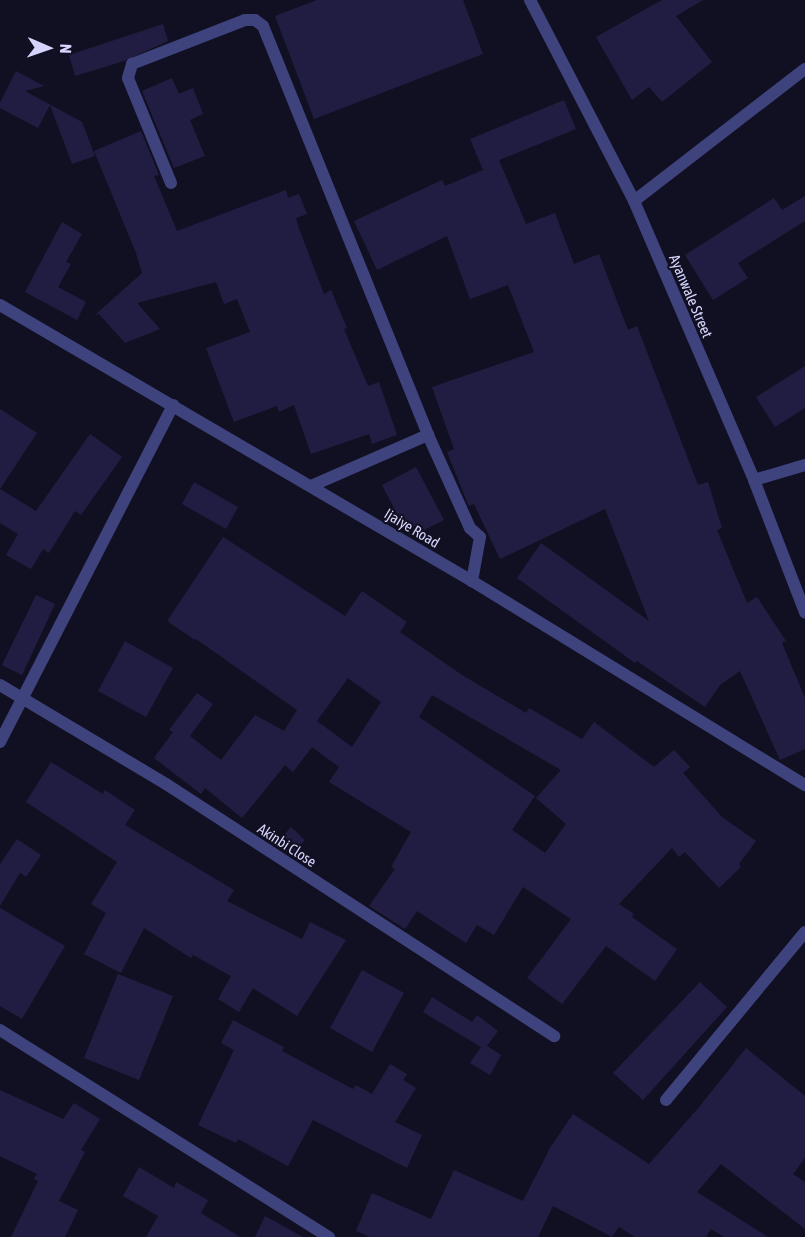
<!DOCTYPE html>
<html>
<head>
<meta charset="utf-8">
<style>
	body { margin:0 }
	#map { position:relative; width:805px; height:1237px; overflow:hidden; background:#111022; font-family:"Asap Condensed",sans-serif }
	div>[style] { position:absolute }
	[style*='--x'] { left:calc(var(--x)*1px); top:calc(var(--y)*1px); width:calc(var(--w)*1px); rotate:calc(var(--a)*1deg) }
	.building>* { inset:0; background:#211d42 }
	.lane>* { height:12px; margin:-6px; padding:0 6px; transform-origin:6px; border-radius:6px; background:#3f437d }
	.street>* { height:12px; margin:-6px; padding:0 6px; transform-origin:6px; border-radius:6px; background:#3f437d }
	span { translate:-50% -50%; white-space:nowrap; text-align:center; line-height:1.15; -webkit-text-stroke:4.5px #111022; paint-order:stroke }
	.street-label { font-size:15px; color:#d5d5fc }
	.north { position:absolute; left:18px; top:18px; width:60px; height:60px; -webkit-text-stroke:4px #111022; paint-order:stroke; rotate:92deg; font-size:16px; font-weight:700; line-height:24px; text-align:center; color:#d5d5fc }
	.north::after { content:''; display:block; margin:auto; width:21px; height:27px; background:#d5d5fc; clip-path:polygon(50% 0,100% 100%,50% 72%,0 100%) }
</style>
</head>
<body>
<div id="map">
	<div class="building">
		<div style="clip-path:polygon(317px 0,463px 0,483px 54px,314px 119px,275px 16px)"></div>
		<div style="clip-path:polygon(662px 0,703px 0,676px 16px,712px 62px,662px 102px,649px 87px,632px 100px,596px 37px)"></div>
		<div style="clip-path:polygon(163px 24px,168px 41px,124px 61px,75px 76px,69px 55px)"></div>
		<div style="clip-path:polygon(16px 71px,44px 86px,25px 91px,82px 122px,95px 156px,72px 164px,50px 105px,38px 128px,0 108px,0 103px)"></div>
		<div style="clip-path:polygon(172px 78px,179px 94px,193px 88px,203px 114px,190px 120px,205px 156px,174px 168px,142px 91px)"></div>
		<div style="clip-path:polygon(564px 100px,576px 129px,499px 160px,526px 224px,555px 213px,574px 264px,599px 254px,628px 330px,637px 326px,698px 485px,708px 482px,722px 528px,717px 530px,747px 603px,757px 597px,786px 641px,782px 643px,805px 698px,805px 749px,780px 760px,740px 671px,720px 685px,705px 707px,637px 661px,635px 663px,517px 578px,541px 543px,649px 621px,605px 509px,500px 559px,474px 504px,469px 506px,461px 487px,447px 452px,454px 449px,432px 387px,534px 352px,508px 285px,470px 299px,447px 236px,377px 270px,354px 221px,442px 180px,445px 186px,483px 170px,470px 139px)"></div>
		<div style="clip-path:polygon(141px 131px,159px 175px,154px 176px,177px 231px,286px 190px,288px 198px,299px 194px,307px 214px,296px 218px,298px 226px,324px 294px,331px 290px,347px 328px,344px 329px,368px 386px,379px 382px,397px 435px,372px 444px,369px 434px,311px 454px,294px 405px,279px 412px,277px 406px,234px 422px,206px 348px,250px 332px,237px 299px,224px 304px,216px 282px,137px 303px,160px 329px,125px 343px,99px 314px,95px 315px,142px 273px,136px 253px,94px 151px)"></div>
		<div style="clip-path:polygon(805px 196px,805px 221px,738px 263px,748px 278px,713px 300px,685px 255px,774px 198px,782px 210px)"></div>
		<div style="clip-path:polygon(62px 222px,82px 234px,66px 262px,71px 264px,58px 287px,86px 302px,77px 320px,25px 292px)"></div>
		<div style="clip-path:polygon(805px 366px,805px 408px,775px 427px,756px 397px)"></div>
		<div style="clip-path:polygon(0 409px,37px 433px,0 489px,36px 511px,90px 434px,122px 457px,81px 515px,75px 511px,49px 553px,43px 549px,31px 569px,6px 555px,18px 534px,0 523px)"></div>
		<div style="clip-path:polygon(416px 467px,444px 520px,412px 536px,407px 533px,382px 485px)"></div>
		<div style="clip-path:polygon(194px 482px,238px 507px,226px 529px,182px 504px)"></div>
		<div style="clip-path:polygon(evenodd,223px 537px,345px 616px,362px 591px,407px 622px,400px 632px,462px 675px,526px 713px,529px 708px,582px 739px,594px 722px,654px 767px,674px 750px,690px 767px,683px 773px,722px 817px,756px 841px,739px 864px,741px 867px,719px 888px,685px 852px,679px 857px,672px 848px,619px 904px,634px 914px,632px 917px,677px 949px,655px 981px,606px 946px,562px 1004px,527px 978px,571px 919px,523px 887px,494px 935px,477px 925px,466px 943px,417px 911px,405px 929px,369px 906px,395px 869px,391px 867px,411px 832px,329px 782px,339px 767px,312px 747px,293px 772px,285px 765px,242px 818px,205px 788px,201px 794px,154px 758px,173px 732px,169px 730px,197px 693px,213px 704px,190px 736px,221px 760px,255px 715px,284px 731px,297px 710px,196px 639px,195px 640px,167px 621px,223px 537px,348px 678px,381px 702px,352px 747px,317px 721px,348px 678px,223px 537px,432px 695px,561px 770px,536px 798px,566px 824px,545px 853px,512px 830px,535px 796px,419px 717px,432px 695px)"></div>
		<div style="clip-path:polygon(36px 595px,55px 604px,22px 675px,2px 665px)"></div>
		<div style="clip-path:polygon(125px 641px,173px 668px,146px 717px,98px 691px)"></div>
		<div style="clip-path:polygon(51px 762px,103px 794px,105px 790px,135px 810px,125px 825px,234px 890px,227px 901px,302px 939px,310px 922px,346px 940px,297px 1016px,253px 988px,239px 1012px,218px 999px,231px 976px,193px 955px,191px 958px,144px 928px,121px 973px,84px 954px,106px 913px,91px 904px,117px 862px,26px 802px)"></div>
		<div style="clip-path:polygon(291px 827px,305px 840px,291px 855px,276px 844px)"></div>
		<div style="clip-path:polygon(17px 839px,41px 855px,26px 877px,20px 873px,0 906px,0 864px)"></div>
		<div style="clip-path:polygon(0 908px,65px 946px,22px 1019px,0 1006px)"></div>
		<div style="clip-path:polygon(362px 970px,404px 993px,372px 1052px,330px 1028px)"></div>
		<div style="clip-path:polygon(118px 974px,173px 996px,139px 1080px,84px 1058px)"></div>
		<div style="clip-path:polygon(700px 982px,727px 1007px,643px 1100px,613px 1073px)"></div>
		<div style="clip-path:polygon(432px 997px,472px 1022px,477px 1015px,498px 1031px,487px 1046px,501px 1055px,490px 1075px,470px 1063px,481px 1047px,423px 1012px)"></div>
		<div style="clip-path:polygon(233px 1020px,284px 1047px,282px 1051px,353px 1089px,356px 1085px,372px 1094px,390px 1064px,407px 1074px,403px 1080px,416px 1088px,395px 1122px,422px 1135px,407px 1168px,313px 1120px,288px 1166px,238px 1139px,236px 1143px,198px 1125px,234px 1050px,221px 1043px)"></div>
		<div style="clip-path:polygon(746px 1048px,805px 1096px,805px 1158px,793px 1174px,805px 1182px,805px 1229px,721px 1164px,697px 1192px,768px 1237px,724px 1237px,711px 1229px,706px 1237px,635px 1237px,619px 1227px,612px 1237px,553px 1206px,538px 1237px,370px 1237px,356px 1231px,372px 1193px,431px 1219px,454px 1170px,523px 1201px,550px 1148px,573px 1114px,649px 1164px,700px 1106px)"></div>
		<div style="clip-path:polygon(0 1090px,63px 1119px,74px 1103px,100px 1119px,81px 1150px,85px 1152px,59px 1201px,78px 1210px,65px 1237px,11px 1237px,38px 1181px,34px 1179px,37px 1174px,0 1156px)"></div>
		<div style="clip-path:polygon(139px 1167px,174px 1188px,176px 1182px,208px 1200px,201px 1213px,240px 1237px,146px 1237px,158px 1216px,123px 1196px)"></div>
		<div style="clip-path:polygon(265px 1216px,303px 1237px,255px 1237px)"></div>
	</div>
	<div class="lane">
		<div style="--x:754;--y:480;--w:53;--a:-16.4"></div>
	</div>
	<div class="street">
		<div style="--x:530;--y:0;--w:226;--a:62.6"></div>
		<div style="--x:634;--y:201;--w:304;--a:66.7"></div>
		<div style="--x:754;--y:480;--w:142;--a:68.9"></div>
		<div style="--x:171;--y:183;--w:113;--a:-112.3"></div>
		<div style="--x:128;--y:78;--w:15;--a:-74"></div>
		<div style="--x:132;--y:64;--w:121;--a:-21.3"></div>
		<div style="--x:245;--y:20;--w:10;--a:0"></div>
		<div style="--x:255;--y:20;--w:10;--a:37"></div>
		<div style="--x:263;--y:26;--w:441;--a:68"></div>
		<div style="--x:428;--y:435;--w:102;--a:65.7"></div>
		<div style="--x:470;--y:528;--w:13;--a:42"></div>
		<div style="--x:480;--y:537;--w:45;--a:100.3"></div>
		<div style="--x:634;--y:201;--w:216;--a:-37.7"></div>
		<div style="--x:0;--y:305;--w:547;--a:30.32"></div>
		<div style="--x:472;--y:581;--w:391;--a:31.5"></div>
		<div style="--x:311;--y:486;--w:128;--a:-23.6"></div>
		<div style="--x:0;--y:685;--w:193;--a:30.8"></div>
		<div style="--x:166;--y:784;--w:463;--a:33"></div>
		<div style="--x:0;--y:742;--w:379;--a:-62.8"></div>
		<div style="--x:0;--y:1030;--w:389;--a:32.2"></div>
		<div style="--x:666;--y:1100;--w:218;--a:-50.4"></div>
	</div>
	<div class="street-label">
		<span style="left:691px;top:296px;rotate:67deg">Ayanwale Street</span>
		<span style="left:412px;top:528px;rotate:31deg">Ijaiye Road</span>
		<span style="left:287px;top:845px;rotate:33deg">Akinbi Close</span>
	</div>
	<div class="north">N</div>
</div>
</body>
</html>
